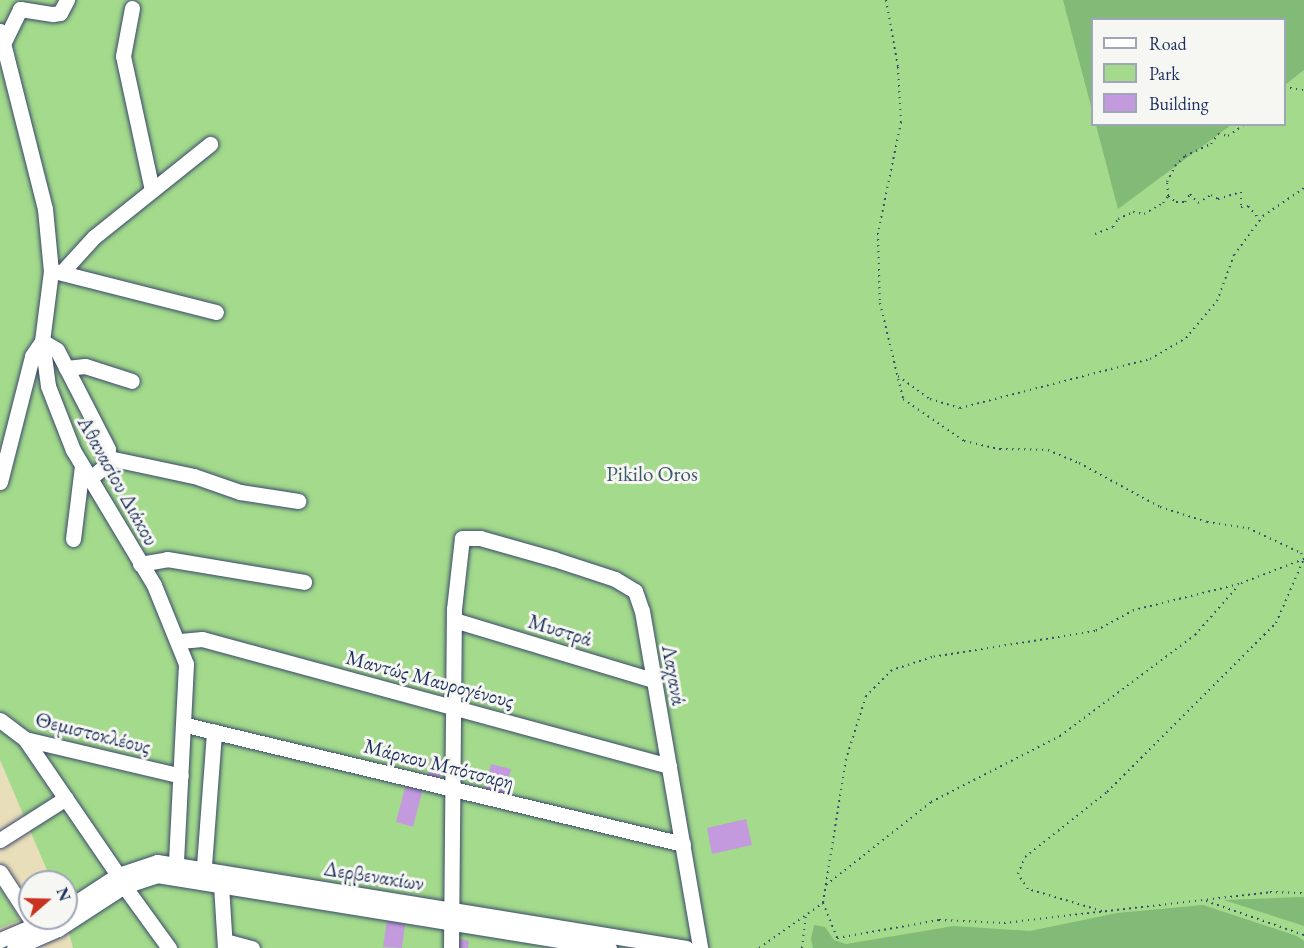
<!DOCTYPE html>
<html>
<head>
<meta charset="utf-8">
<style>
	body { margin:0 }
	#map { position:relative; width:1304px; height:948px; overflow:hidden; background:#e9deba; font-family:"EB Garamond",serif }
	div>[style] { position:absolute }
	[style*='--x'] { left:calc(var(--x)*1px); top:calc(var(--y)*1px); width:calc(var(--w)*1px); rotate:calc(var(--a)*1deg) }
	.green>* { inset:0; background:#a3da8b }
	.forest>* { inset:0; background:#82ba77 }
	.building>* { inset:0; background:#c49ade }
	.path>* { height:2px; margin-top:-1px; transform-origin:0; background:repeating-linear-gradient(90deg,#3a496c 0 1.5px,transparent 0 6px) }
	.roads { filter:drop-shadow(0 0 2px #3a496c) drop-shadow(0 0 2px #3a496c) }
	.minor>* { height:15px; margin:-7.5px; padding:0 7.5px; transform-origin:7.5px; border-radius:7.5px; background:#fff }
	span { translate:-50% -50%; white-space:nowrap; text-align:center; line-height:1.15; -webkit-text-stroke:6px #f6f6f2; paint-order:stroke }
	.park-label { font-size:21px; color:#3d5a69 }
	.street-label { font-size:21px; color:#1b2f5e }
	.legend { position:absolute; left:1091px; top:18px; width:195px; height:108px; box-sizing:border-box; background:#f6f6f2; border:2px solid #9ea6b7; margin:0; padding:8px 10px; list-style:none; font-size:18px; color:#1b2f5e }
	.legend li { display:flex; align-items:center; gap:12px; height:30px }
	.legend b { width:30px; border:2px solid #9ea6b7 }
	.north { position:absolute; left:18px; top:870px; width:60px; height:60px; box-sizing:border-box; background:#f6f6f2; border:2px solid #9ea6b7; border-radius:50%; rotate:70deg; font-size:16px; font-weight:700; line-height:24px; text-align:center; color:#1b2f5e }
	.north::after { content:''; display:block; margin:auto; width:21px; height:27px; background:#c8321e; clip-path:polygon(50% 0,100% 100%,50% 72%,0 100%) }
</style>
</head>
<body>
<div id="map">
	<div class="green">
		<div style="clip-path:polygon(evenodd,0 0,1304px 0,1304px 948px,73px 948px,65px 918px,66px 882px,52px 882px,0 760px,0 0,1092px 20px,1284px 20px,1284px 124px,1092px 124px,1092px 20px)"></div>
		<div style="clip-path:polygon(0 887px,20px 920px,0 928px)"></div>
	</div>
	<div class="forest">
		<div style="clip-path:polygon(1063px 0,1304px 0,1304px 70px,1285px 85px,1284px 20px,1092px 20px,1092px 110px)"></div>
		<div style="clip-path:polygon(1096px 125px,1096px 124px,1231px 125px,1118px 209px)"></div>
		<div style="clip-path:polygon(1304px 897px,1304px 926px,1224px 900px,1301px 897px)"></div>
		<div style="clip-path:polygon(1203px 905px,1297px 936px,1304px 941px,1304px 948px,813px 948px,811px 939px,814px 925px,825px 927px,834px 940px,846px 944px,954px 926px,1030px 931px,1117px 913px)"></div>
	</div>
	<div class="building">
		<div style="clip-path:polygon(431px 758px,448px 760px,448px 767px,438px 778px,428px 776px)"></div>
		<div style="clip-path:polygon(491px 764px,511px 769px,505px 794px,485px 789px)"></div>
		<div style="clip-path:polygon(406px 784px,423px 789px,413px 827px,396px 822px)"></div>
		<div style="clip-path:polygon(746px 819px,752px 845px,712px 854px,707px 828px)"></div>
		<div style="clip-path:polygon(387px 921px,405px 924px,402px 948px,383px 947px)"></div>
		<div style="clip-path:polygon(455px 938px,469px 941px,468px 948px,453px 948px)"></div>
	</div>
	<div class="path">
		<div style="--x:886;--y:0;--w:68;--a:79.8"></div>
		<div style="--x:898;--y:67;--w:55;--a:86.9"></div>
		<div style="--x:901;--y:122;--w:113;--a:101.7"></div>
		<div style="--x:878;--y:233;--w:70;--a:88.4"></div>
		<div style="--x:880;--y:303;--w:99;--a:76.5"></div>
		<div style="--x:903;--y:399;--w:74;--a:34.5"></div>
		<div style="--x:964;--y:441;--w:37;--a:13"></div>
		<div style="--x:1000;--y:449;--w:48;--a:1.2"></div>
		<div style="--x:1048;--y:450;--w:34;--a:23"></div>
		<div style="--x:1079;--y:463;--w:92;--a:28.5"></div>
		<div style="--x:1160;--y:507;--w:49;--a:17.7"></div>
		<div style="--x:1207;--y:522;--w:41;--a:8.3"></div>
		<div style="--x:1248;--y:528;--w:59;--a:25.3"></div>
		<div style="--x:1301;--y:553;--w:7;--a:63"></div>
		<div style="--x:1284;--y:87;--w:20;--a:9"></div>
		<div style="--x:1168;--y:196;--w:10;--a:37"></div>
		<div style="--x:1176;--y:202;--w:9;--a:0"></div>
		<div style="--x:1185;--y:202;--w:9;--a:-58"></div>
		<div style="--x:1190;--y:194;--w:12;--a:48"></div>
		<div style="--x:1198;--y:203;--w:15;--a:-32"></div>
		<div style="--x:1211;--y:195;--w:8;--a:30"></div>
		<div style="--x:1218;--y:199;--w:24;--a:-17"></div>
		<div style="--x:1241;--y:192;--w:15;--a:90"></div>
		<div style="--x:1241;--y:207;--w:7;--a:-8"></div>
		<div style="--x:1248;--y:206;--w:18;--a:49"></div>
		<div style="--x:1095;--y:234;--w:19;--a:-21"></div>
		<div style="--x:1113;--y:227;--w:9;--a:-58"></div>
		<div style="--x:1118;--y:219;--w:17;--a:-25"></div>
		<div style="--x:1133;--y:212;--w:11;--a:10"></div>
		<div style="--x:1144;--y:214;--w:22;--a:-30"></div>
		<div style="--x:1163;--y:203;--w:9;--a:-54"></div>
		<div style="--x:1168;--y:196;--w:14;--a:-94"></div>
		<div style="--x:1167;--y:182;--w:18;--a:-63"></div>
		<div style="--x:1175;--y:166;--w:14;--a:-45"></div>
		<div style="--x:1185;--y:156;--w:29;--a:-25"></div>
		<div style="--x:1211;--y:144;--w:12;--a:-55"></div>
		<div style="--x:1218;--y:134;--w:10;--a:11"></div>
		<div style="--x:1228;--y:136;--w:21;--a:-35"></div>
		<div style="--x:898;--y:376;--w:39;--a:36"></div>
		<div style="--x:930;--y:399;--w:31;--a:17"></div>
		<div style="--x:960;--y:408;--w:196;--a:-14.5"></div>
		<div style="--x:1150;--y:359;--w:42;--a:-30.3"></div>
		<div style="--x:1186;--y:338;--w:48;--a:-50"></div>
		<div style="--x:1217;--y:301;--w:49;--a:-69.7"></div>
		<div style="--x:1234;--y:255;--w:49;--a:-53.4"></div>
		<div style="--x:1263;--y:216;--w:50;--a:-34.3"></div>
		<div style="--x:1304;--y:559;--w:70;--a:159"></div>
		<div style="--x:1239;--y:584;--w:108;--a:166.1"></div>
		<div style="--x:1134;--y:610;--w:44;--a:151.7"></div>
		<div style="--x:1095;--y:631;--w:165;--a:170.9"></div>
		<div style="--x:932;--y:657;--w:42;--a:162"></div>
		<div style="--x:892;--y:670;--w:37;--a:135"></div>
		<div style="--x:866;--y:696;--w:66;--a:107.6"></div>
		<div style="--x:846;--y:759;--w:146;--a:99.1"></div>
		<div style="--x:823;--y:903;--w:38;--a:68"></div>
		<div style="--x:837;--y:938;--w:104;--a:-10"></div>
		<div style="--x:939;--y:920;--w:65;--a:2.6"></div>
		<div style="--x:1004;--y:923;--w:268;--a:-6.6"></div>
		<div style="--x:1270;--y:892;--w:34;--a:2"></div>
		<div style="--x:826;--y:885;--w:134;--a:-38.3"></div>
		<div style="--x:931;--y:802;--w:145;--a:-27.1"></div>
		<div style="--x:1060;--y:736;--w:169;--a:-36.8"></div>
		<div style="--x:1195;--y:635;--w:65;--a:-48.7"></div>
		<div style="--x:1206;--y:901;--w:104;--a:19.1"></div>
		<div style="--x:1102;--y:911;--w:77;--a:-163.4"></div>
		<div style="--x:1028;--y:889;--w:18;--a:-124"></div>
		<div style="--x:1018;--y:874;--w:18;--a:-68"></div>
		<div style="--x:1025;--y:857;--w:105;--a:-38.4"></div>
		<div style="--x:1107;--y:792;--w:239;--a:-45"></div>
		<div style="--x:1276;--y:623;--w:68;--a:-66.5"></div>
		<div style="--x:759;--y:948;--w:78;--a:-35.1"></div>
		<div style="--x:802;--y:948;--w:33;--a:-83"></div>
	</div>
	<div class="roads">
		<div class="minor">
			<div style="--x:132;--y:8;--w:49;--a:100.6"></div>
			<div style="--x:123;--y:56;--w:137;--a:77.8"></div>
			<div style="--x:0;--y:31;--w:184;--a:75.8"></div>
			<div style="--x:45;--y:209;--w:62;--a:84.5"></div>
			<div style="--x:51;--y:271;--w:71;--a:97.3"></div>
			<div style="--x:42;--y:341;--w:45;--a:82.4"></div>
			<div style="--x:48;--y:386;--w:69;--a:68.7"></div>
			<div style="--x:73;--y:450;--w:157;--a:59"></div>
			<div style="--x:154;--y:585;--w:85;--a:67.9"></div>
			<div style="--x:186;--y:664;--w:214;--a:92.9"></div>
			<div style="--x:3;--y:44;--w:39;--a:-64"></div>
			<div style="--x:20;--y:9;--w:33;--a:9"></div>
			<div style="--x:53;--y:14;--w:7;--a:-8"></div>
			<div style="--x:60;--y:13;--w:15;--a:-62"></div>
			<div style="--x:54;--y:271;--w:167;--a:14.2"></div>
			<div style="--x:62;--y:272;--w:47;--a:-47.6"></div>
			<div style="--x:94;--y:237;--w:149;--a:-38.7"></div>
			<div style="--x:66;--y:368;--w:19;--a:-6"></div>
			<div style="--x:85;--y:366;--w:49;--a:17.7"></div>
			<div style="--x:109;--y:458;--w:87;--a:12"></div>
			<div style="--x:194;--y:476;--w:49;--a:19.2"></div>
			<div style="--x:240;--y:492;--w:59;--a:8.8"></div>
			<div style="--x:0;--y:482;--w:130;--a:-75.7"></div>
			<div style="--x:32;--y:356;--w:18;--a:-56"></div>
			<div style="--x:42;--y:341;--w:17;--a:31"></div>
			<div style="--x:57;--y:350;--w:111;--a:62.7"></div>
			<div style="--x:108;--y:449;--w:17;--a:100"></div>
			<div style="--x:105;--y:466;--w:19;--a:141"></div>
			<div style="--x:73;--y:539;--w:74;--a:-83"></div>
			<div style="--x:140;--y:564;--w:27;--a:-10"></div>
			<div style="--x:167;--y:559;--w:139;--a:9.5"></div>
			<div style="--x:454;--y:620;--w:208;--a:16.8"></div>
			<div style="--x:180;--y:641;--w:22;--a:-5"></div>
			<div style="--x:202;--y:639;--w:484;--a:15.2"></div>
			<div style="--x:0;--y:720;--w:31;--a:37"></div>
			<div style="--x:25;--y:739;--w:160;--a:13.3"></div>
			<div style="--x:186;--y:725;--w:511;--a:13.47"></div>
			<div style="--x:25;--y:739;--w:165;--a:55.6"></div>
			<div style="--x:0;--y:840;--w:78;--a:-32.5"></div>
			<div style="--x:0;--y:872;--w:55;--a:56.9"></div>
			<div style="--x:203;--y:879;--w:148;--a:-85.7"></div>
			<div style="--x:221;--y:885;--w:63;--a:86.4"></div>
			<div style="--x:124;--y:886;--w:77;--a:54"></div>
			<div style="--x:66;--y:909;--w:62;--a:-33.2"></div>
			<div style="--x:118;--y:875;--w:41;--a:-18.4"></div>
			<div style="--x:157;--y:862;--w:536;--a:9.23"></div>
			<div style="--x:0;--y:940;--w:56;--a:-22.9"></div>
			<div style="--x:225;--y:941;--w:28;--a:15"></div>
			<div style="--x:14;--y:948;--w:48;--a:-23.4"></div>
			<div style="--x:58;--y:929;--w:79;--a:-33.1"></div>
			<div style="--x:124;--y:886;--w:35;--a:-18"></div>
			<div style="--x:157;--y:875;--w:458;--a:9.2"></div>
			<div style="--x:451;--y:948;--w:339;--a:-89.5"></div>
			<div style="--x:454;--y:609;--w:71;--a:-83.6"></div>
			<div style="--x:462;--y:538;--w:18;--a:0"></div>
			<div style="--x:480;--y:538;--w:77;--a:15.8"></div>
			<div style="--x:554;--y:559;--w:64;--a:18.2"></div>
			<div style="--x:615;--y:579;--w:23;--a:31"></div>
			<div style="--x:635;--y:591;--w:21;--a:71"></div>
			<div style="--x:642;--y:611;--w:342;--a:80.2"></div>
		</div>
	</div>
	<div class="park-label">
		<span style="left:652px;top:474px">Pikilo Oros</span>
	</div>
	<div class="street-label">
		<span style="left:118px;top:481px;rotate:61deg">Αθανασίου Διάκου</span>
		<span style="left:560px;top:630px;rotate:17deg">Μυστρά</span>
		<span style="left:674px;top:675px;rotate:80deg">Λαχανά</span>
		<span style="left:430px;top:679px;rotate:15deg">Μαντώς Μαυρογένους</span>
		<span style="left:93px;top:733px;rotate:14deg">Θεμιστοκλέους</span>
		<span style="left:439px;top:764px;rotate:14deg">Μάρκου Μπότσαρη</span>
		<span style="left:374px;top:876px;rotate:9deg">Δερβενακίων</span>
	</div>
	<ul class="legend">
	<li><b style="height:8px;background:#fff"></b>Road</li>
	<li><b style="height:16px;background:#a3da8b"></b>Park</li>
	<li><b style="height:16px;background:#c49ade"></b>Building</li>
	</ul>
	<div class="north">N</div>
</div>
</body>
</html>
